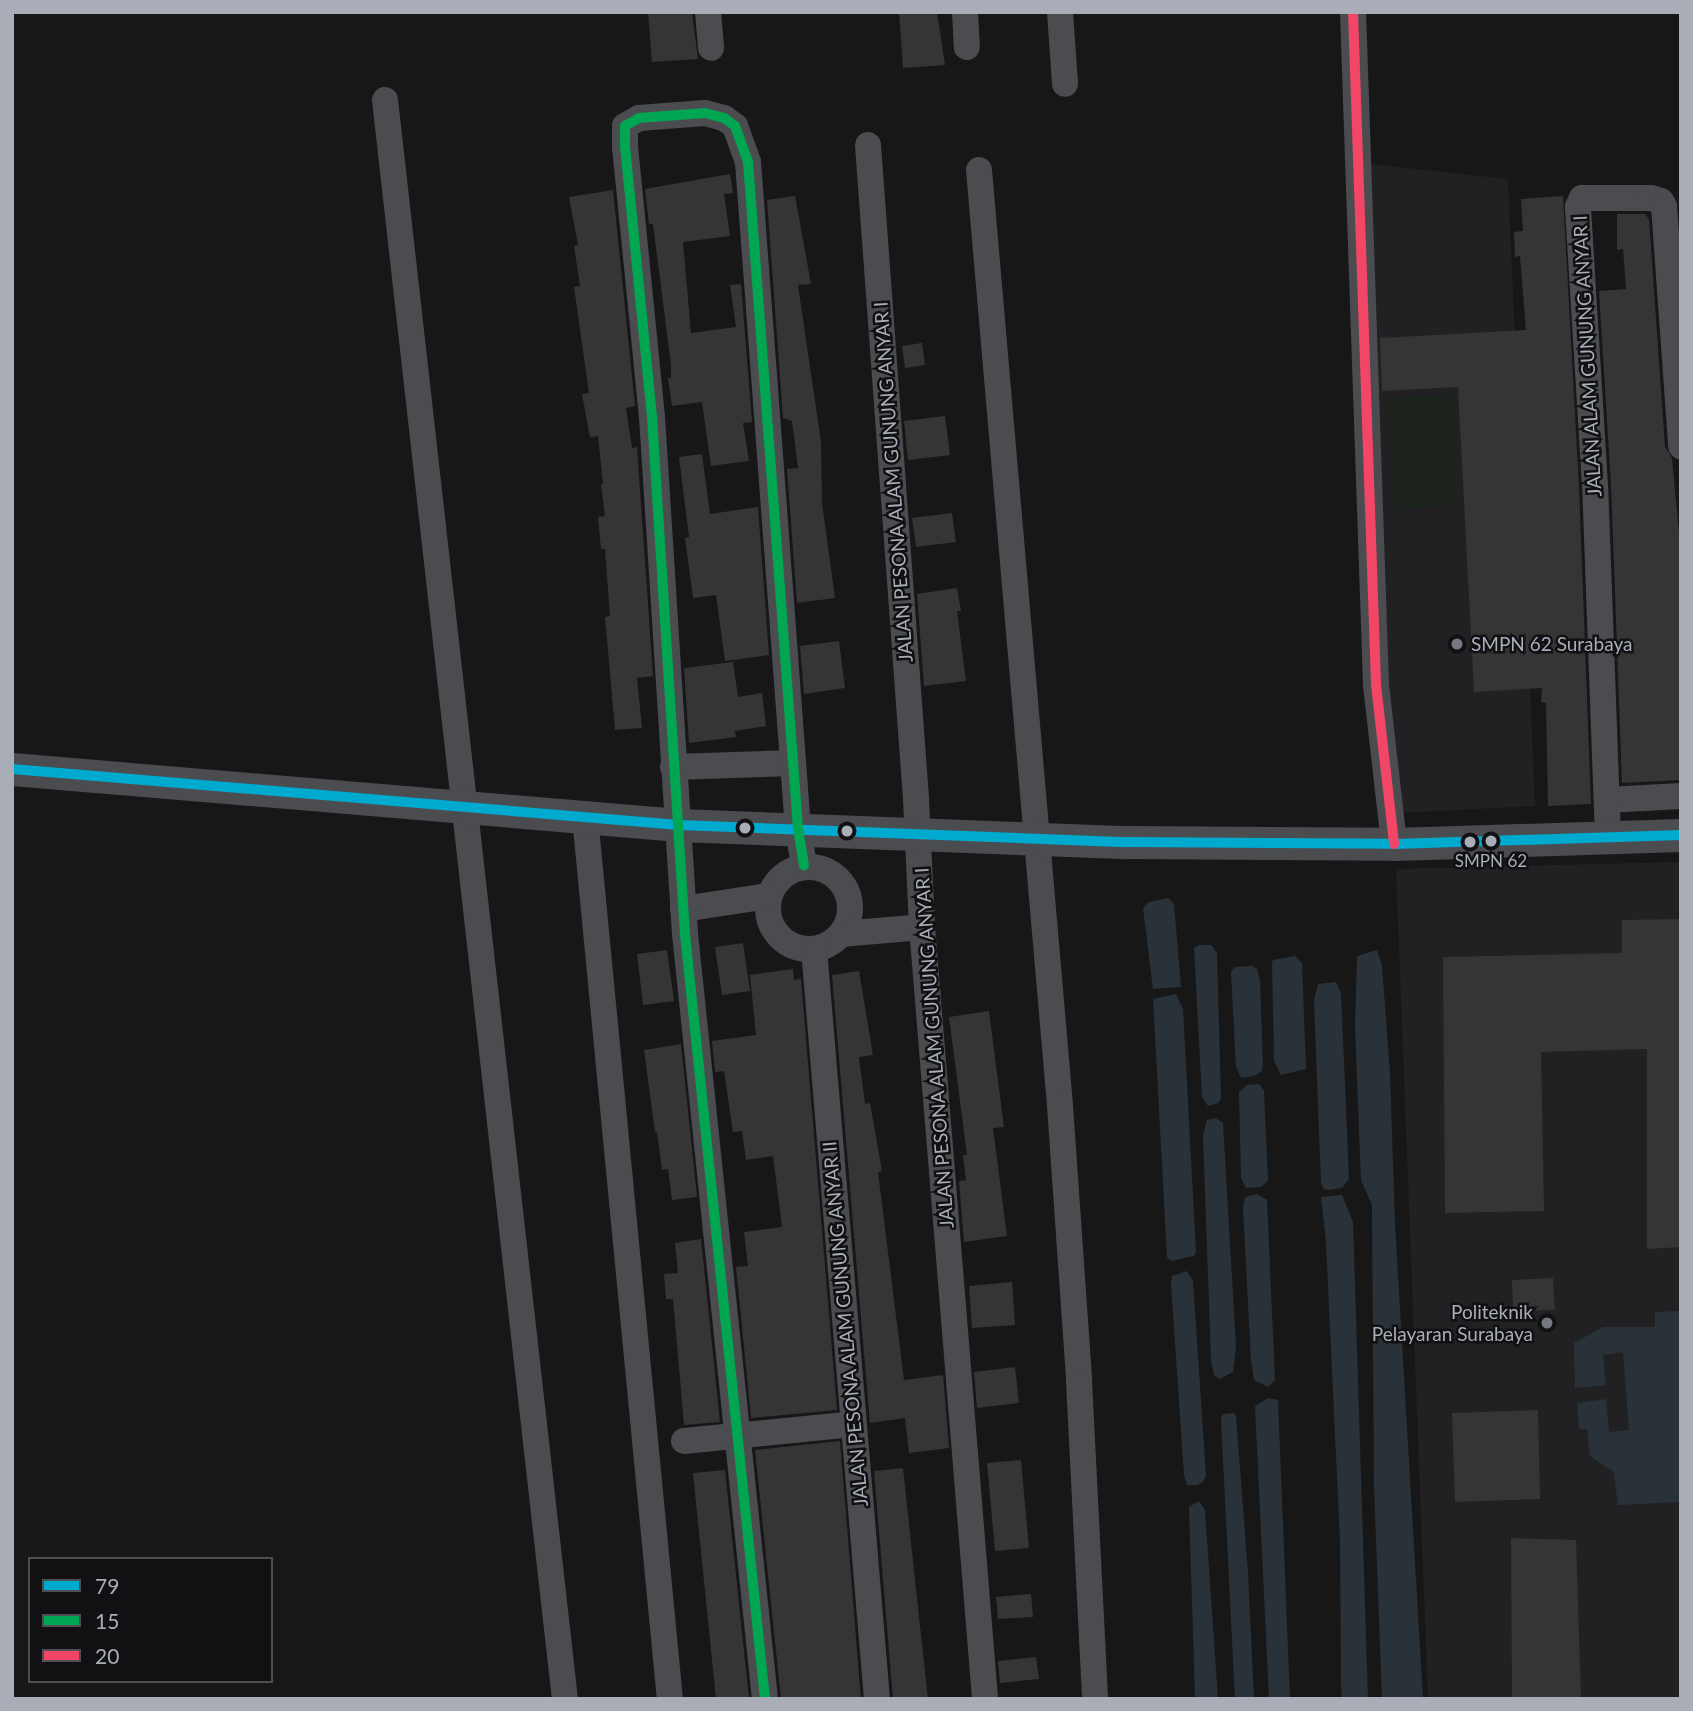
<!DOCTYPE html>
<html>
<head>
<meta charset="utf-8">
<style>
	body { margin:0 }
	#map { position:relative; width:1693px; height:1711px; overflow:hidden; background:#171717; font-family:Lato,sans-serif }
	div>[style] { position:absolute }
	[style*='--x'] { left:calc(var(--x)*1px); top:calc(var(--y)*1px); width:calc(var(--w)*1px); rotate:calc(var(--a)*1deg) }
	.built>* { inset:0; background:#212123 }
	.green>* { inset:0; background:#1d241e }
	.water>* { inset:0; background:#2a3239 }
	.building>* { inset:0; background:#353536 }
	.minor>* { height:26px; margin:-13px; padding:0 13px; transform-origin:13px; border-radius:13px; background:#4b4c50 }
	.minor>.ring { margin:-13px; padding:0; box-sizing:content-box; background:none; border:26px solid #4b4c50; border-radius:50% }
	.tertiary>* { height:33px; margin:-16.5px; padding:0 16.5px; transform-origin:16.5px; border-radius:16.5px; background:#4b4c50 }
	.bus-1>* { height:10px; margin:-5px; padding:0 5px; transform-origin:5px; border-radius:5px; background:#00a9ce }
	.bus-2>* { height:10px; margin:-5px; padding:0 5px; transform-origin:5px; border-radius:5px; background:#00a651 }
	.bus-3>* { height:10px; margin:-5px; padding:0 5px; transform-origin:5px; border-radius:5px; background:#f34667 }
	.dots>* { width:19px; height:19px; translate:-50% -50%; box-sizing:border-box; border:4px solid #111113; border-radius:50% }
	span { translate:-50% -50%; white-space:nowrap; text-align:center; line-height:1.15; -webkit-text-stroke:5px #111113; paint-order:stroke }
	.bus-label { font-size:17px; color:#a8adb8 }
	.street-label { font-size:19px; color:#a8adb8 }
	.poi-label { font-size:19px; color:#a8adb8 }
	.left { translate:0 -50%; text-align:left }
	.right { translate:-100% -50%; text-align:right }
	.frame { position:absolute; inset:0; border:14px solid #a8adb8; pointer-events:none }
	.legend { position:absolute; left:28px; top:1557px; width:245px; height:126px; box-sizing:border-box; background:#111113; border:2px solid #4d4f55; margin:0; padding:9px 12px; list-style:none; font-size:21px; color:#a8adb8 }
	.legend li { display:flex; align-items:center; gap:14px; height:35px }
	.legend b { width:35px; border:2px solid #4d4f55 }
</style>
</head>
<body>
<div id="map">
	<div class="built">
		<div style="clip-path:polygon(1371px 164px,1508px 179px,1535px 806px,1397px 813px,1377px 483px)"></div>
		<div style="clip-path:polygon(1681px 862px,1681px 1699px,1428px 1699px,1396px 869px)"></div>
	</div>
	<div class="green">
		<div style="clip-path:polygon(1454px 394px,1460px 505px,1394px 509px,1387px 398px)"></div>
	</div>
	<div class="water">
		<div style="clip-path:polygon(1168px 898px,1174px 904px,1181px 987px,1153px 989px,1143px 908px,1149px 902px)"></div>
		<div style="clip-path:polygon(1199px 945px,1211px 945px,1217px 953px,1221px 1098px,1218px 1103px,1208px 1106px,1202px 1097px,1194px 948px)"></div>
		<div style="clip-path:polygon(1377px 950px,1382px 965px,1390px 1073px,1395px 1224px,1423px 1699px,1382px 1699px,1374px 1486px,1372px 1216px,1372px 1205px,1361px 1180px,1355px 1027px,1357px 956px)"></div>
		<div style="clip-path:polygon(1295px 956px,1302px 963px,1306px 1069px,1281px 1075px,1274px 1061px,1272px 963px,1273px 960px)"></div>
		<div style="clip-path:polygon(1252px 966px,1257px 969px,1260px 981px,1263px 1066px,1262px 1071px,1254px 1076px,1241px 1078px,1236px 1067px,1231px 972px,1235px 967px)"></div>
		<div style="clip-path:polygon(1336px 982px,1341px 993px,1349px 1179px,1342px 1188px,1330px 1190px,1324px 1189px,1321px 1183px,1314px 1000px,1318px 984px)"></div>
		<div style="clip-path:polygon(1176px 994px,1183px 1009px,1196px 1252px,1194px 1256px,1171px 1261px,1167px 1257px,1153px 999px)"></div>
		<div style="clip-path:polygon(1259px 1084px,1264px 1091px,1268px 1181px,1261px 1187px,1246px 1188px,1241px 1178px,1239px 1092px,1247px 1085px)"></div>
		<div style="clip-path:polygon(1216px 1118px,1223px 1123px,1236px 1347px,1233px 1372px,1220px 1379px,1214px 1375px,1211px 1360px,1203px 1135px,1207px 1120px)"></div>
		<div style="clip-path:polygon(1257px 1194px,1267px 1200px,1275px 1380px,1268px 1387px,1254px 1380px,1251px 1360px,1243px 1208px,1245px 1197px)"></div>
		<div style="clip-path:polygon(1342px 1195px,1353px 1222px,1368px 1699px,1342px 1699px,1341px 1684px,1340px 1541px,1326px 1242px,1321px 1197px)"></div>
		<div style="clip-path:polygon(1187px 1271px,1193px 1281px,1206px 1476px,1203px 1482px,1197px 1485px,1187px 1485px,1184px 1475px,1171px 1284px,1172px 1276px)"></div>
		<div style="clip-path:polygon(1681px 1311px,1681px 1502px,1618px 1505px,1614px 1472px,1590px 1456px,1587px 1429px,1579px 1429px,1577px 1403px,1606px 1399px,1609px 1432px,1629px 1430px,1623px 1352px,1603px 1355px,1606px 1385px,1575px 1388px,1574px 1343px,1603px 1327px,1655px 1327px,1655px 1312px)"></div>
		<div style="clip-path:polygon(1268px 1398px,1278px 1400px,1290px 1699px,1269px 1699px,1255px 1406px)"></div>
		<div style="clip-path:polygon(1234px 1413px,1236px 1416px,1248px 1573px,1254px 1699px,1235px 1699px,1221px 1419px,1223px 1414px)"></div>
		<div style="clip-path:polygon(1199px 1501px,1205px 1510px,1218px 1699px,1195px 1699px,1189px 1507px)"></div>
	</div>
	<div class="building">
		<div style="clip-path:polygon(648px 12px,692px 12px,698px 59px,652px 62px)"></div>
		<div style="clip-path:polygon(899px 12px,937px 12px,945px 65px,903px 68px)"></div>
		<div style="clip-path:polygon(730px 174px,733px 193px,724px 194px,730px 236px,683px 242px,691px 333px,736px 327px,730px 285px,741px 284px,752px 422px,743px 423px,749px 461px,711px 466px,702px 402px,672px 406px,668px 378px,671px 378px,671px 365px,653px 224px,649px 224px,645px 189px)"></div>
		<div style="clip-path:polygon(613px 190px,635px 406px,626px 408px,632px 448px,637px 447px,653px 676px,637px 678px,642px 728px,615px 730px,605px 617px,610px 616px,605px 549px,601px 549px,598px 517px,605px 516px,601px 485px,603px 484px,598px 436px,590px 437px,582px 394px,589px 393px,574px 287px,580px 286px,574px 246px,578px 245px,569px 197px)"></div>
		<div style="clip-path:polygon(795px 196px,811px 284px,798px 285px,821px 442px,822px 503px,835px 598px,797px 603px,787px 469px,798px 468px,792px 421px,783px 418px,767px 200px)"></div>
		<div style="clip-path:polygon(1563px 196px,1579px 487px,1591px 804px,1548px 806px,1546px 703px,1541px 702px,1542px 688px,1474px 692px,1458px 387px,1382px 391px,1380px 338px,1526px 330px,1520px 256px,1515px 257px,1514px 232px,1523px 231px,1521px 199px)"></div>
		<div style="clip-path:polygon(1617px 214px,1645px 214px,1649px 219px,1665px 447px,1672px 458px,1680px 544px,1681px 780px,1622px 783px,1611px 485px,1599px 291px,1626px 289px,1623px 249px,1617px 250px)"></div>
		<div style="clip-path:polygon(922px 343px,925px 365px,905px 368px,902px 346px)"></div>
		<div style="clip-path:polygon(945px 416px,950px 455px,908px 460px,904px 421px)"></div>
		<div style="clip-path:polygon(702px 454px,710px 514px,758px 507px,769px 655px,725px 661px,716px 595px,693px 598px,685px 538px,689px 537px,679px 457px)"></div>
		<div style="clip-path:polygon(952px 513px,956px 542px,916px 547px,912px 518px)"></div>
		<div style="clip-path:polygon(957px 588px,961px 611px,957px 611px,966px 681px,924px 686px,917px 594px)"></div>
		<div style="clip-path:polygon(839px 641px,845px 688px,804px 694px,800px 646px)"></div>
		<div style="clip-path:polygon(733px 662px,738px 697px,762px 693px,766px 726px,735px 731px,736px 737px,689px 743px,684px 668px)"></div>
		<div style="clip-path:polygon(1681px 919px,1681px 1247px,1647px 1249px,1647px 1049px,1541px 1052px,1544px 1211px,1445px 1213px,1443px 957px,1622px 953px,1622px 920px)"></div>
		<div style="clip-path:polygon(743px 943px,750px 991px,722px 995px,715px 947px)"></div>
		<div style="clip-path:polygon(667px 950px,674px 1001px,643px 1005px,637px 954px)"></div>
		<div style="clip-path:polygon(793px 969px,794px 980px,801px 979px,837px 1410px,751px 1418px,736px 1267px,748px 1266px,744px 1232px,782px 1227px,773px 1156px,746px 1160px,742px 1131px,733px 1132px,724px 1071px,715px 1072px,712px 1041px,756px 1035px,750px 975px)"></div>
		<div style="clip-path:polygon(859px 971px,873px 1055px,859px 1057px,865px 1104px,870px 1103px,882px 1171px,878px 1172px,904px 1380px,943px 1375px,949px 1448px,909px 1453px,905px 1418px,870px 1423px,832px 975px)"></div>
		<div style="clip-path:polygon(989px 1011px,1004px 1127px,993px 1128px,1007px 1236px,964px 1242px,959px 1181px,966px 1180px,963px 1155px,967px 1155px,949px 1017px)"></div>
		<div style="clip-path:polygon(681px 1044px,697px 1197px,672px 1200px,668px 1169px,662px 1170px,657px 1132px,655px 1132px,644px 1050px)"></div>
		<div style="clip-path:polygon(701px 1239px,720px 1422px,684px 1425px,673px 1299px,666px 1299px,664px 1274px,678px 1273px,675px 1243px)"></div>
		<div style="clip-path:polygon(1553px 1278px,1555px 1310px,1513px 1311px,1512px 1280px)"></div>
		<div style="clip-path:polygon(1012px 1282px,1015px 1325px,972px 1328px,969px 1286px)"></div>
		<div style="clip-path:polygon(1015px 1367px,1019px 1403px,977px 1408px,974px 1372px)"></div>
		<div style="clip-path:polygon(1538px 1410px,1540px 1499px,1455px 1502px,1452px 1413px)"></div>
		<div style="clip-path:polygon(840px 1441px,861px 1699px,781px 1699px,755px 1450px)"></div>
		<div style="clip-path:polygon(1021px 1460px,1029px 1548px,995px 1551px,987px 1463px)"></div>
		<div style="clip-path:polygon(903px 1468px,920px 1626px,928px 1699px,893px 1699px,874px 1471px)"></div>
		<div style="clip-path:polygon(725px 1470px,749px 1699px,716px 1699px,693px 1473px)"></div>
		<div style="clip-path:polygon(1511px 1538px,1576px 1540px,1581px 1699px,1512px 1699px)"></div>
		<div style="clip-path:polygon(1031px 1594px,1033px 1617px,998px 1619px,996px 1597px)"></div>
		<div style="clip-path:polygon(1036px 1657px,1039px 1679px,1000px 1683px,998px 1661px)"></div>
	</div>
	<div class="minor">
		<div style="--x:708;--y:12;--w:36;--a:85"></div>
		<div style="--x:965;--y:12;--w:35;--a:87"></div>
		<div style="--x:1060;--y:12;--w:72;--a:86"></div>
		<div style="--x:1353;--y:12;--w:673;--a:88.04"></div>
		<div style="--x:1376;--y:685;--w:160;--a:83.5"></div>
		<div style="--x:385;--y:100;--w:1609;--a:83.58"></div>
		<div style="--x:868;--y:145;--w:656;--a:85.8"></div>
		<div style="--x:916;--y:799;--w:128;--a:87.3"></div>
		<div style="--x:922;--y:927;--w:775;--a:85.33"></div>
		<div style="--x:979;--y:170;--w:939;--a:85.05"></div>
		<div style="--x:1060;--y:1106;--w:276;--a:86"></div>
		<div style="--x:1079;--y:1381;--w:318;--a:87.1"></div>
		<div style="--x:673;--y:767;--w:120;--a:-1.9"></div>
		<div style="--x:1607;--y:800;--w:74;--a:-3.1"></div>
		<div style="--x:585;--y:817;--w:886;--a:84.5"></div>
		<div style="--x:1608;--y:837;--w:351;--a:-92.1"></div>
		<div style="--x:1595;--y:486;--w:280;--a:-93.5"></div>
		<div style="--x:1578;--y:207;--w:10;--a:-66"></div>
		<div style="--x:1582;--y:198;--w:69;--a:0"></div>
		<div style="--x:1651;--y:198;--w:10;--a:17"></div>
		<div style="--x:1661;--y:201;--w:6;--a:59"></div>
		<div style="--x:1664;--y:206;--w:241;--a:85.9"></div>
		<div class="ring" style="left:768px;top:867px;width:56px;height:56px"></div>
		<div style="--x:683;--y:909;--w:86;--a:-8.7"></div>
		<div style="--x:841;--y:934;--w:81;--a:-4.9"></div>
		<div style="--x:814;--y:949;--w:753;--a:85.2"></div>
		<div style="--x:684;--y:1441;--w:170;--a:-5.7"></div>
		<div style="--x:765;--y:1699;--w:769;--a:-95.97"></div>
		<div style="--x:685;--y:934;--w:518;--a:-93.65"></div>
		<div style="--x:652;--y:417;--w:271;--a:-95.7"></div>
		<div style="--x:625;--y:147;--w:21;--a:-90"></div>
		<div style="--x:625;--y:126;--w:16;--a:-30"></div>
		<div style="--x:639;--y:118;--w:66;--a:-4.3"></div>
		<div style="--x:705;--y:113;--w:20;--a:15"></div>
		<div style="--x:724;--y:118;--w:14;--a:36"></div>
		<div style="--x:735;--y:126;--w:38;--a:70"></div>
		<div style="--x:748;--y:162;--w:668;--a:85.71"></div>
		<div style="--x:798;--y:828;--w:38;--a:81"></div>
	</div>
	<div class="tertiary">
		<div style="--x:12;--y:769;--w:669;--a:4.8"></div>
		<div style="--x:679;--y:825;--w:448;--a:2.2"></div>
		<div style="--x:1127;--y:842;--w:267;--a:0.4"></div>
		<div style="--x:1394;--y:844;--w:287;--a:-1.8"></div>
	</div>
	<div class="bus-1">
		<div style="--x:12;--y:769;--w:669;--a:4.8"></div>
		<div style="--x:679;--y:825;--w:448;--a:2.2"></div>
		<div style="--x:1127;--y:842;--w:267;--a:0.4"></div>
		<div style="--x:1394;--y:844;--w:287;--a:-1.8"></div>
	</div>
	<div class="bus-2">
		<div style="--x:765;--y:1699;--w:769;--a:-95.97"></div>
		<div style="--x:685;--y:934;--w:518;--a:-93.65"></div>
		<div style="--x:652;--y:417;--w:271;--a:-95.7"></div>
		<div style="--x:625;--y:147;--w:21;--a:-90"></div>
		<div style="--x:625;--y:126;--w:16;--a:-30"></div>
		<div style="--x:639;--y:118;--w:66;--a:-4.3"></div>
		<div style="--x:705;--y:113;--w:20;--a:15"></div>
		<div style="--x:724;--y:118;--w:14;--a:36"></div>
		<div style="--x:735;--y:126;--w:38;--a:70"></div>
		<div style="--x:748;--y:162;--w:668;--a:85.71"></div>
		<div style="--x:798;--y:828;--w:38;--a:81"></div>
	</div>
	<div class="bus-3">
		<div style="--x:1353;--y:12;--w:673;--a:88.04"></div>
		<div style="--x:1376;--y:685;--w:160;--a:83.5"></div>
	</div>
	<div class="dots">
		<div style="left:1457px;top:644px;background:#757880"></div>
		<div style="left:745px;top:828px;background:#a8adb8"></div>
		<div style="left:847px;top:831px;background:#a8adb8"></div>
		<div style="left:1491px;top:841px;background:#a8adb8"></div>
		<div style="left:1470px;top:842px;background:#a8adb8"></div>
		<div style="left:1547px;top:1323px;background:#757880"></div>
	</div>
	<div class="bus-label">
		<span style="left:1491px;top:861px">SMPN 62</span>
	</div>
	<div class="street-label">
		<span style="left:1587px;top:356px;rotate:-93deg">JALAN ALAM GUNUNG ANYAR I</span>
		<span style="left:893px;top:482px;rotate:-94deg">JALAN PESONA ALAM GUNUNG ANYAR I</span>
		<span style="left:934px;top:1048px;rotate:-94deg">JALAN PESONA ALAM GUNUNG ANYAR I</span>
		<span style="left:845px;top:1324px;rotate:-95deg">JALAN PESONA ALAM GUNUNG ANYAR II</span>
	</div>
	<div class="poi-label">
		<span class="left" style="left:1471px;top:644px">SMPN 62 Surabaya</span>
		<span class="right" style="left:1533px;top:1323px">Politeknik<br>Pelayaran Surabaya</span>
	</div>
	<div class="frame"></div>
	<ul class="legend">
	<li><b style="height:9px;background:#00a9ce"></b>79</li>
	<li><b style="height:9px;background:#00a651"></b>15</li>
	<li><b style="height:9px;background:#f34667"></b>20</li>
	</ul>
</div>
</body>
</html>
